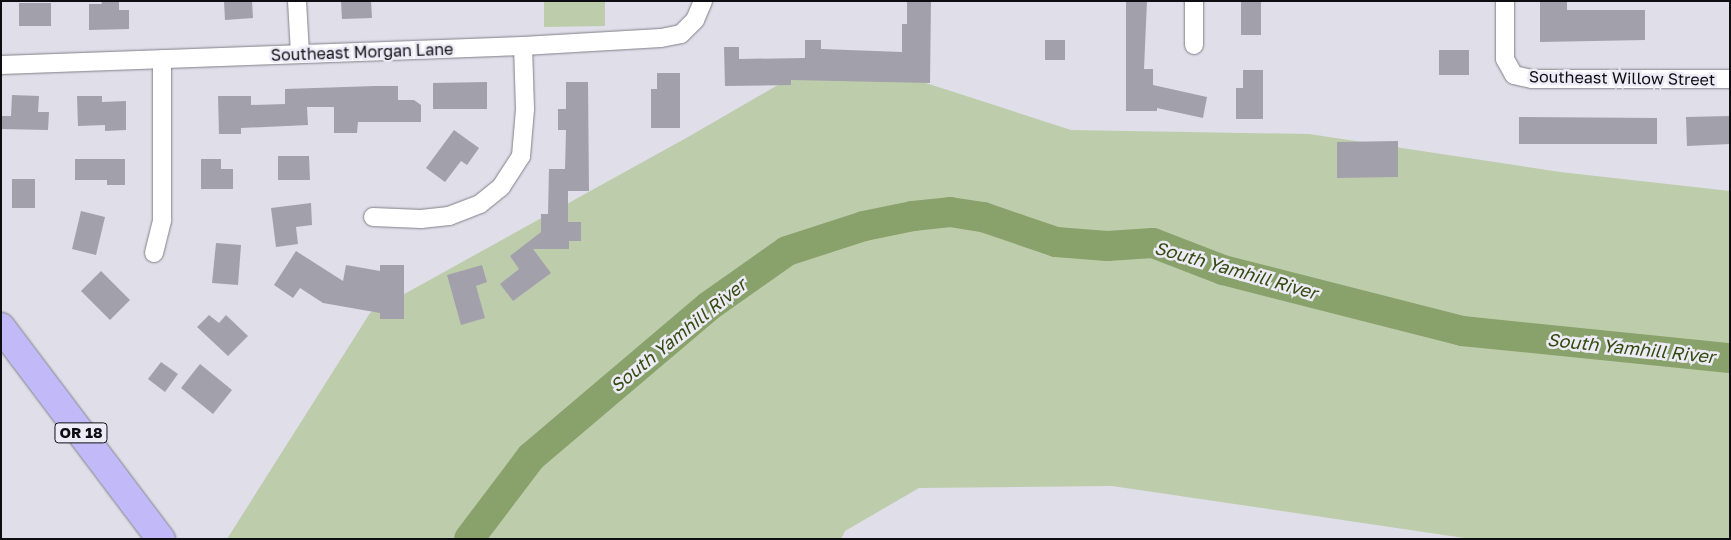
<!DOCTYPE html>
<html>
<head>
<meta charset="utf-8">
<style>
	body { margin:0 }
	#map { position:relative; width:1731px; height:540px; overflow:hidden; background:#dfdee9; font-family:"Golos Text",sans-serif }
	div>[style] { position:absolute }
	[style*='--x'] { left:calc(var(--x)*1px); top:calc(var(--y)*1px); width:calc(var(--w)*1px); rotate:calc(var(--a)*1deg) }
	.green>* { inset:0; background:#bdcdab }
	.river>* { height:30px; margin:-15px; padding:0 15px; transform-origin:15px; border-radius:15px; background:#89a16b }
	.building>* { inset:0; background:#a2a1ab }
	.roads { filter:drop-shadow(0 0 1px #81808a) drop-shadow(0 0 1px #81808a) }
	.street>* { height:18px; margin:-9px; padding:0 9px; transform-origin:9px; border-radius:9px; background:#fff }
	.highway>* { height:28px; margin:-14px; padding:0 14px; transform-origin:14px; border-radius:14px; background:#c2baf8 }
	span { translate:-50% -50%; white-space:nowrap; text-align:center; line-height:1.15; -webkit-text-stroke:5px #ecebf6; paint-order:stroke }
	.shield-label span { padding:1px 4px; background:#ecebf6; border:1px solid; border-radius:4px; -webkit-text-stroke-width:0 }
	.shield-label { font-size:15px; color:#0e0e12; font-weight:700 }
	.street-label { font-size:16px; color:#0e0e12 }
	.water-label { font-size:18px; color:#344a0e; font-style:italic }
	.frame { position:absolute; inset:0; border:2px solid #0e0e12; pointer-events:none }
</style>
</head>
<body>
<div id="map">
	<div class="green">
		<div style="clip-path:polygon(544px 1px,605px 1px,605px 26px,544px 27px)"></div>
		<div style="clip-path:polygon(833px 53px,1071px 130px,1309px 134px,1560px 172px,1730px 191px,1730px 539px,1471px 539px,1112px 486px,919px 488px,845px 531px,841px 539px,227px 539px,370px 313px,688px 137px)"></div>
	</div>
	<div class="river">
		<div style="--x:469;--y:539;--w:103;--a:-52.9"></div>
		<div style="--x:531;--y:457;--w:233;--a:-40.3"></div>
		<div style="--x:709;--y:306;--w:95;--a:-35.2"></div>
		<div style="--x:787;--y:251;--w:81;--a:-18"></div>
		<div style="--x:864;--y:226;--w:50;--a:-11.5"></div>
		<div style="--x:913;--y:216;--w:37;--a:-6"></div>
		<div style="--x:950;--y:212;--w:33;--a:9"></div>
		<div style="--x:983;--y:217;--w:77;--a:18.9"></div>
		<div style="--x:1056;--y:242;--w:51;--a:4.5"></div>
		<div style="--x:1107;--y:246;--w:46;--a:-3.7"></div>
		<div style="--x:1153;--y:243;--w:75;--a:21.1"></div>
		<div style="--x:1223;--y:270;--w:247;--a:14.3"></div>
		<div style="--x:1462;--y:331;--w:269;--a:5.8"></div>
	</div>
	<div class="building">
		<div style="clip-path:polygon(101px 1px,119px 1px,119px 10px,129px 10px,129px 29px,89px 30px,89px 4px,102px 4px)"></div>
		<div style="clip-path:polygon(224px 1px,252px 1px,253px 18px,225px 20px)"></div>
		<div style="clip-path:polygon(341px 1px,371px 1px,372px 18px,342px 19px)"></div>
		<div style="clip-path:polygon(907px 1px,931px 1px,930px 83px,791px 80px,791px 85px,725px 86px,724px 47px,739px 47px,739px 59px,805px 58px,805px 40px,821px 40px,821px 49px,902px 52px,902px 24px,907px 24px)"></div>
		<div style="clip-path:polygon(1126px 1px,1147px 1px,1144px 69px,1153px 69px,1153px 85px,1207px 97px,1203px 118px,1157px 108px,1157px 111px,1126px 111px)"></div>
		<div style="clip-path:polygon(1241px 1px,1261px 1px,1261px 35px,1241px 35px)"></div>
		<div style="clip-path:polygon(1540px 1px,1567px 1px,1567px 10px,1645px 10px,1645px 40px,1540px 42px)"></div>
		<div style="clip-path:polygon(19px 3px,51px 3px,51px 26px,19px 26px)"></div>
		<div style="clip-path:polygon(1045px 40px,1065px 40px,1065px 60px,1045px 60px)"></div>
		<div style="clip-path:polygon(1439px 50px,1469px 50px,1469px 75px,1439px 75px)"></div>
		<div style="clip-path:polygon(1243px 70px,1263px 70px,1263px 119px,1236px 119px,1236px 88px,1243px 88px)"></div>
		<div style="clip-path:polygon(657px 73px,680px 73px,680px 128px,651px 128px,651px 89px,657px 89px)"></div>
		<div style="clip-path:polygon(487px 82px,487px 109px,433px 109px,433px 83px)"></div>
		<div style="clip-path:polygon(566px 82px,588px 82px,589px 191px,568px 191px,568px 222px,581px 222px,581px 241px,569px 241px,569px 249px,533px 249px,551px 273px,513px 301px,500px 284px,519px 269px,510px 256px,541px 232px,541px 214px,548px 214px,549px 169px,565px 169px,566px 130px,558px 130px,558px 109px,566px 109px)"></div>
		<div style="clip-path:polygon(375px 86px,398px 86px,398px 100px,414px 100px,421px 105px,421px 122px,358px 122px,357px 133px,334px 133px,334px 107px,307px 107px,308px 125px,241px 128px,241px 134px,219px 134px,218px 96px,251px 96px,251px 105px,285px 104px,285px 89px)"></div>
		<div style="clip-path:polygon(12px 95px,39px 96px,38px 112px,49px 112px,48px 130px,1px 129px,1px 116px,11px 116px)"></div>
		<div style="clip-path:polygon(77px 96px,102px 96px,102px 102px,126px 101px,126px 130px,105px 131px,105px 125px,78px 126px)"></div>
		<div style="clip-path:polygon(1730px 116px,1730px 144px,1687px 146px,1686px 117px)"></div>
		<div style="clip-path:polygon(1519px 117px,1657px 118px,1657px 144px,1519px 144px)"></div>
		<div style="clip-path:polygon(454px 130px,479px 148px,467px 165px,461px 161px,445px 182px,426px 168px)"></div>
		<div style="clip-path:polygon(1398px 141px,1398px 177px,1337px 178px,1337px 142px)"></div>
		<div style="clip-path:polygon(278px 156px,309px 156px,310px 180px,278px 180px)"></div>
		<div style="clip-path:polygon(75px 159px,125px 159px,125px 185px,107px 185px,107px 180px,75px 180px)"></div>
		<div style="clip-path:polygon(201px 159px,221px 159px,221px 169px,233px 169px,233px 189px,201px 189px)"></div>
		<div style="clip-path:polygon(12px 179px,35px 179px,35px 208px,12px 208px)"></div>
		<div style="clip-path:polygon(311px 203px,312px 225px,296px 227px,298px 244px,276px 247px,271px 208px)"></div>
		<div style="clip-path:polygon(81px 211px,105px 217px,96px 255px,72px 249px)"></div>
		<div style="clip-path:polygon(216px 243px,241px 245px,238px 285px,212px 283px)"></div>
		<div style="clip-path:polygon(296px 251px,343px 281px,346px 265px,380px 271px,380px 265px,404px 265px,404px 319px,380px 319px,380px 313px,323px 303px,300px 288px,293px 298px,274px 285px)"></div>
		<div style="clip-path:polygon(482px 265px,487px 282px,476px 286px,485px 318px,461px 325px,447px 275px)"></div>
		<div style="clip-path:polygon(101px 271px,130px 300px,110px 320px,81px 291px)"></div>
		<div style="clip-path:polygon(209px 315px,219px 323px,226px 315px,248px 336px,228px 356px,197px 327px)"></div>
		<div style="clip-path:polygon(161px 362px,178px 374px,165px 392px,148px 379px)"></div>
		<div style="clip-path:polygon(200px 364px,232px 390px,213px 414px,181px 388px)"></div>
	</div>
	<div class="roads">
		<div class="street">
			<div style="--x:297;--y:1;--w:52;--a:86.7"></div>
			<div style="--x:1194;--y:1;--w:44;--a:90"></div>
			<div style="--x:1505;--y:1;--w:58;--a:90"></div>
			<div style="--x:1505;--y:59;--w:18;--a:61"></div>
			<div style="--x:1514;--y:75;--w:18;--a:13"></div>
			<div style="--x:1532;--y:79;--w:198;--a:0"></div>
			<div style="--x:1;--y:65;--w:522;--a:-2.08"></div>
			<div style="--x:523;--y:46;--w:138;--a:-3.3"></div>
			<div style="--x:661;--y:38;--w:20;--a:-11"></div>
			<div style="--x:681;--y:34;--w:20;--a:-45"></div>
			<div style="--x:695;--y:20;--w:21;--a:-67"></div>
			<div style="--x:373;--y:217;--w:48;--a:2.4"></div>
			<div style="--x:421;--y:219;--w:28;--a:-6"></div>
			<div style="--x:449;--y:216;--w:33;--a:-21"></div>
			<div style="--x:480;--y:204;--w:27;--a:-39"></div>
			<div style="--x:501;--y:187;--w:37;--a:-57"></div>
			<div style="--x:521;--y:156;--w:47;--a:-85.1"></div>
			<div style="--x:525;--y:109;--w:63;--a:-91.8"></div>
			<div style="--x:154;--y:253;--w:34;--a:-76"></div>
			<div style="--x:162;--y:220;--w:161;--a:-90"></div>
		</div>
		<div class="highway">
			<div style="--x:1;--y:327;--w:266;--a:53"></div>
		</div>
	</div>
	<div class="shield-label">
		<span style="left:81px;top:433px">OR 18</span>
	</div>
	<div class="street-label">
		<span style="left:362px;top:52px;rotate:-2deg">Southeast Morgan Lane</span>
		<span style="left:1622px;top:78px;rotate:1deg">Southeast Willow Street</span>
	</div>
	<div class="water-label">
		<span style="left:1236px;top:270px;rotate:16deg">South Yamhill River</span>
		<span style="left:678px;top:335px;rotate:-39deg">South Yamhill River</span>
		<span style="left:1631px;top:348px;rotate:6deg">South Yamhill River</span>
	</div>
	<div class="frame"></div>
</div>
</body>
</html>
